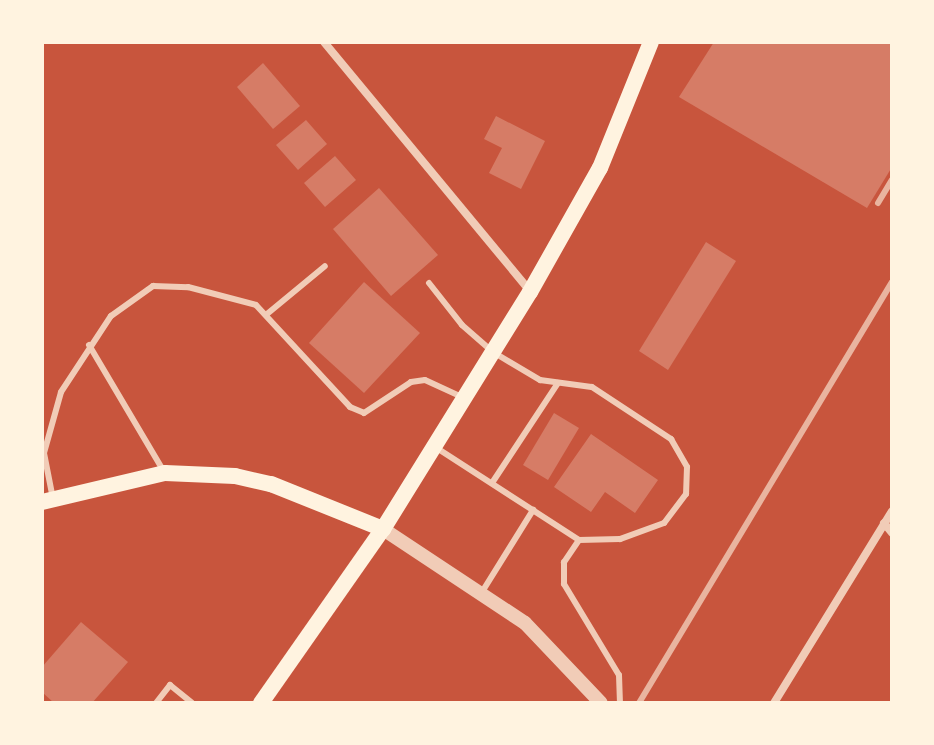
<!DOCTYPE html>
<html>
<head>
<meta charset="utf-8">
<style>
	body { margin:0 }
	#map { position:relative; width:934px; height:745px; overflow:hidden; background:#c8553d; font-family:Quicksand,sans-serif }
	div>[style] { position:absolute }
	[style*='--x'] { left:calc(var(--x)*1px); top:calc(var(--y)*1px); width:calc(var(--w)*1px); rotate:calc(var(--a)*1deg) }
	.building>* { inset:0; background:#d67c66 }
	.service>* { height:6px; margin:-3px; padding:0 3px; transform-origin:3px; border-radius:3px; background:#f1ccb7 }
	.minor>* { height:8px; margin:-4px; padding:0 4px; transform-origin:4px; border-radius:4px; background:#f1ccb7 }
	.tertiary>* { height:14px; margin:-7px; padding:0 7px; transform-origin:7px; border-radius:7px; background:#f1ccb7 }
	.secondary>* { height:16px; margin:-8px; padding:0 8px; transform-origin:8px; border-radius:8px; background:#fff3e0 }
	.rail>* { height:6px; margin:-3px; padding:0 3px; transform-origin:3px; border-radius:3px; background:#e9b49f }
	span { translate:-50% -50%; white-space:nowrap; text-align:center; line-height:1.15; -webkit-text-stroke:6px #fff3e0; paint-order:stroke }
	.frame { position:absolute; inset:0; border:44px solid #fff3e0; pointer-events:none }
</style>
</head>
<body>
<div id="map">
	<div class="building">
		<div style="clip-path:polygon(714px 42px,892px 42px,892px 167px,867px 208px,679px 97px)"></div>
		<div style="clip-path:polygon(263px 63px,300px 106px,273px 129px,237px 87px)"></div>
		<div style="clip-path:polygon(496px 116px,545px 141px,521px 189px,489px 173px,502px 148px,484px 139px)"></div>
		<div style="clip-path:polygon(306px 120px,327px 144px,298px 170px,276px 145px)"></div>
		<div style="clip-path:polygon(335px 156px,356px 180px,325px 207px,304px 183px)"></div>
		<div style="clip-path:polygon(379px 188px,438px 255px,391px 296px,333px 229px)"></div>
		<div style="clip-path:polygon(706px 242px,736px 261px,668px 370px,639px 351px)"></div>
		<div style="clip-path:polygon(364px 282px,420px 333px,364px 393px,309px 343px)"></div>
		<div style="clip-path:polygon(554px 413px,579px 428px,548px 480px,523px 465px)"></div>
		<div style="clip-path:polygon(591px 434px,658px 480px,635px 513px,605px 492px,591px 512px,554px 487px)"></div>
		<div style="clip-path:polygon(81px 622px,128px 662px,92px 703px,54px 703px,42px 692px,42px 667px)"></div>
	</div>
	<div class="service">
		<div style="--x:429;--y:283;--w:53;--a:51.8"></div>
		<div style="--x:462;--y:325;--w:41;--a:41.1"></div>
		<div style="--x:493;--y:352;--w:55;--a:30.8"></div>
		<div style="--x:540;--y:380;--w:52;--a:7.7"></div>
		<div style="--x:592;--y:387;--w:95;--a:33.4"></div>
		<div style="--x:671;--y:439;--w:32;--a:60"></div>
		<div style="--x:687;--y:467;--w:27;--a:92"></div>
		<div style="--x:686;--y:494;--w:36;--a:127"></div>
		<div style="--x:664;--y:523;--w:47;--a:160"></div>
		<div style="--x:620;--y:539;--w:41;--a:178.6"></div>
		<div style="--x:579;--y:540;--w:169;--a:-147.1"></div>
		<div style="--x:267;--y:314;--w:75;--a:-39.6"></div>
		<div style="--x:89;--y:345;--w:145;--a:59.4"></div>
		<div style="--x:492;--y:483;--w:120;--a:-56.6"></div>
		<div style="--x:53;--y:499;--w:47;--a:-101.1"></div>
		<div style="--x:44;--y:453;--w:63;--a:-74.4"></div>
		<div style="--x:61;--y:392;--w:91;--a:-56.7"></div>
		<div style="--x:111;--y:316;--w:52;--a:-35.5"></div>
		<div style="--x:153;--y:286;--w:35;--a:2"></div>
		<div style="--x:188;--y:287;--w:70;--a:14.8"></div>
		<div style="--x:256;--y:305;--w:139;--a:47.3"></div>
		<div style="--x:350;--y:407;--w:15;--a:23"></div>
		<div style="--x:364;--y:413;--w:56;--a:-33.4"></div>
		<div style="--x:411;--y:382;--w:14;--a:-8"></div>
		<div style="--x:425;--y:380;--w:41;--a:24.7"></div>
		<div style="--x:579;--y:540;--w:27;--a:124"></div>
		<div style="--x:564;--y:562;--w:22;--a:90"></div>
		<div style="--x:564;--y:584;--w:106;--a:58.9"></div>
		<div style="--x:619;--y:675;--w:28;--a:88"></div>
		<div style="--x:482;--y:592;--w:97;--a:-58.1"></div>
		<div style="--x:156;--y:703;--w:23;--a:-52"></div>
		<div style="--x:170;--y:685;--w:28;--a:39"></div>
	</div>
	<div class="minor">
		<div style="--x:324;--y:42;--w:323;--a:50.4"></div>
		<div style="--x:884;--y:523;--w:13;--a:51"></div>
		<div style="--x:774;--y:703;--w:225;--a:-58.4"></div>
	</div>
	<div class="tertiary">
		<div style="--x:383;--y:529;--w:170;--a:33.5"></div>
		<div style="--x:525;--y:623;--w:110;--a:46.5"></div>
	</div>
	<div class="secondary">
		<div style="--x:42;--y:502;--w:126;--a:-13.3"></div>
		<div style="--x:165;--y:473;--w:70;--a:2.5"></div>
		<div style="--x:235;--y:476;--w:37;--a:13"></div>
		<div style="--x:271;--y:484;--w:121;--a:21.9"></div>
		<div style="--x:261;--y:703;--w:213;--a:-55"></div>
		<div style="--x:383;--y:529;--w:279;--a:-58.2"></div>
		<div style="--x:530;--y:292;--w:142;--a:-60.6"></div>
		<div style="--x:600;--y:168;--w:136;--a:-68"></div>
	</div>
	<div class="rail">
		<div style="--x:878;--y:203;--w:27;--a:-59"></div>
		<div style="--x:639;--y:703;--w:491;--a:-59"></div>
	</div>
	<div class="frame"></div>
</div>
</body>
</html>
